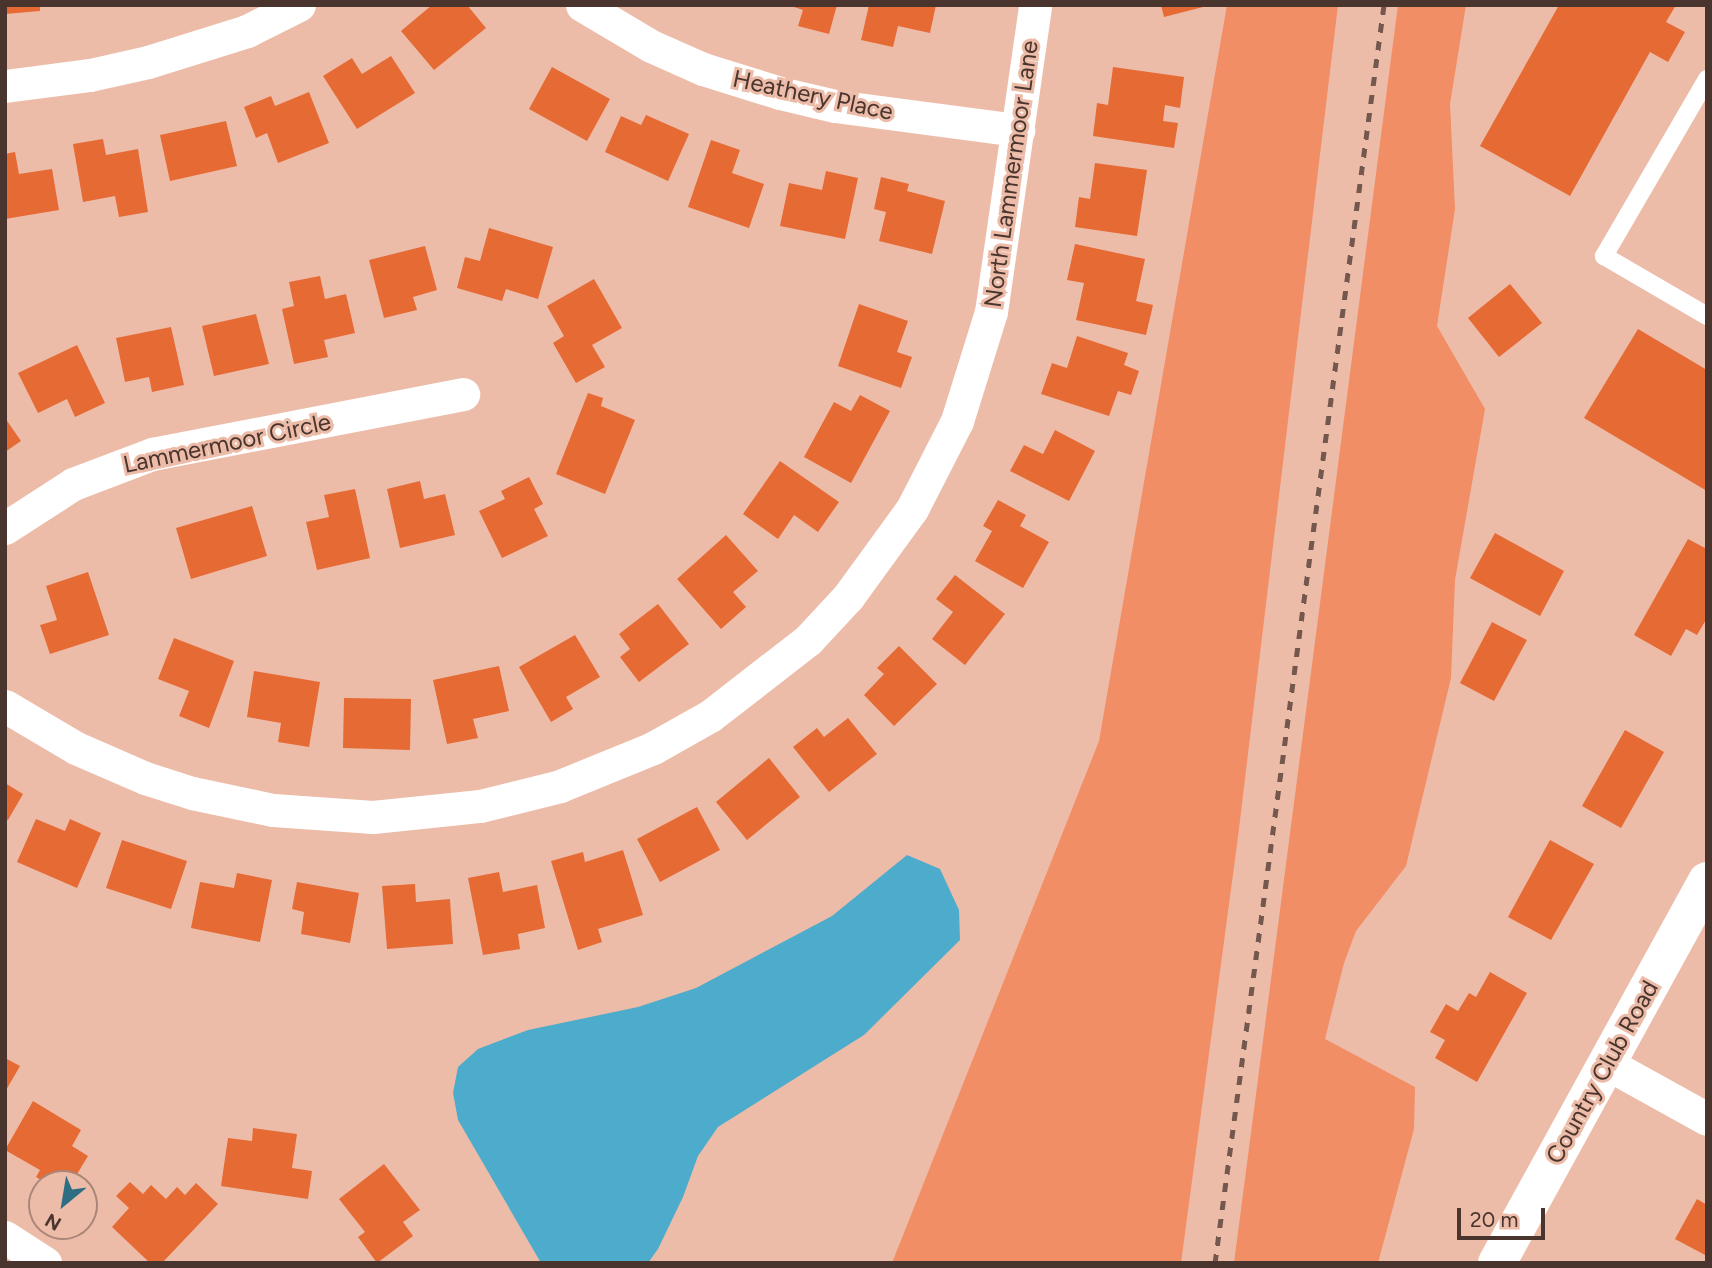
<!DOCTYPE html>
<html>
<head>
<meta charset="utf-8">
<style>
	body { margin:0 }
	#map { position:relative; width:1712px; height:1268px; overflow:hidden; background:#edbca9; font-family:Figtree,sans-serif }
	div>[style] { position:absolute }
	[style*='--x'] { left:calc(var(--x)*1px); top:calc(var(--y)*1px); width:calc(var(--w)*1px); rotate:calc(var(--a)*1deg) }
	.green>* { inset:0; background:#f18e65 }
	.water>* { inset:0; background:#4daccc }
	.building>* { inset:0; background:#e56a34 }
	.lane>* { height:18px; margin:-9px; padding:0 9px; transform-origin:9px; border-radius:9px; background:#fff }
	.street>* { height:33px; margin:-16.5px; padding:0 16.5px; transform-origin:16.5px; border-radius:16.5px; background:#fff }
	.secondary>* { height:38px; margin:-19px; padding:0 19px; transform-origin:19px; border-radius:19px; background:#fff }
	.rail>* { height:5px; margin-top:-2.5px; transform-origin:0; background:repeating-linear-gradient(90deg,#74584e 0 9px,transparent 0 18px) }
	span { translate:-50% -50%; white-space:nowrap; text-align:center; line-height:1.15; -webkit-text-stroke:6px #edbca9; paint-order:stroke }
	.street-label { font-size:24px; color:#49352e }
	.frame { position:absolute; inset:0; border:7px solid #49352e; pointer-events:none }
	.north { position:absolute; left:28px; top:1170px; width:70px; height:70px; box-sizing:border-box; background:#edbca9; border:2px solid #ab8678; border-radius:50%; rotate:210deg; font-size:19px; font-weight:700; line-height:28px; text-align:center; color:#49352e }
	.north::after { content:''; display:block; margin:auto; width:24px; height:32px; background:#2e6e83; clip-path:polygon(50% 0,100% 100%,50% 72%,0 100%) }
	.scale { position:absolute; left:1457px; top:1208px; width:88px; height:32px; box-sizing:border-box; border:4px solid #49352e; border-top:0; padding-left:9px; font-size:21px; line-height:24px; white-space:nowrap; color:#49352e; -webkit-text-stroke:5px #edbca9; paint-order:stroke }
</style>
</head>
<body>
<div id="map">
	<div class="green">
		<div style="clip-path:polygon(1227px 5px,1338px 5px,1238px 837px,1181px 1263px,892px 1263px,1099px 741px)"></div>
		<div style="clip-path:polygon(1398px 5px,1466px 5px,1450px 104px,1455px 209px,1437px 326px,1485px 409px,1455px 580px,1451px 678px,1406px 866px,1356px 931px,1344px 963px,1325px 1039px,1415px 1087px,1414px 1129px,1378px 1263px,1234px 1263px)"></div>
	</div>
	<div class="water">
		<div style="clip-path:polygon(907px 855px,940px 869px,959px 910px,960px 940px,864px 1035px,718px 1127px,698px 1156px,683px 1197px,658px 1249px,648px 1263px,541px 1263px,458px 1120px,453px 1093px,458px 1067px,478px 1049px,528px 1030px,638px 1007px,696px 988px,832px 916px)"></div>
	</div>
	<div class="building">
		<div style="clip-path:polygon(5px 5px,40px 5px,40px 11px,5px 14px)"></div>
		<div style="clip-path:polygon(432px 5px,467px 5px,486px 28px,434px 70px,401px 31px)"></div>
		<div style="clip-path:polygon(788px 5px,837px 5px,829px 34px,798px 26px,803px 10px)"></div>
		<div style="clip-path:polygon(869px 5px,936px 5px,930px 33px,898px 26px,893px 47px,861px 40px)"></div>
		<div style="clip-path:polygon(1161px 5px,1206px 5px,1207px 6px,1164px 17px)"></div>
		<div style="clip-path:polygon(1559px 5px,1676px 5px,1666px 22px,1685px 32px,1668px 62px,1650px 52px,1570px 196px,1480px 146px)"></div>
		<div style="clip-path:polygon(391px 56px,415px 93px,357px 129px,323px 76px,352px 58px,362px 74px)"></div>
		<div style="clip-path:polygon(552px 67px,610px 99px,587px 141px,529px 109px)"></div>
		<div style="clip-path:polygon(1113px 67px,1184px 77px,1180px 108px,1165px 105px,1163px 121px,1178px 123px,1174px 148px,1093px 136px,1097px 103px,1108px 105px)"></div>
		<div style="clip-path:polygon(309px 92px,329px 143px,278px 163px,267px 133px,256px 138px,244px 107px,271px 96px,275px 106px)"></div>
		<div style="clip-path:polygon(646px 115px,689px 134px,668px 181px,605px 152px,621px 116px,641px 125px)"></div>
		<div style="clip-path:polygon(226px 121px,237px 166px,170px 181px,160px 135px)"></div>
		<div style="clip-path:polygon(103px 139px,106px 155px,138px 149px,148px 212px,119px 217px,115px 196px,83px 202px,73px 144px)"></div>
		<div style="clip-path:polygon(711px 140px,740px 150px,732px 173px,764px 184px,749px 228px,688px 207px)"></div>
		<div style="clip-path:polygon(15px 152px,19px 174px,52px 169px,59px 210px,5px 219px,5px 154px)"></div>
		<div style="clip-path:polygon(1095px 163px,1147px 170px,1137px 236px,1075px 227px,1079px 197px,1090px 199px)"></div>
		<div style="clip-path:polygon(826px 171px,858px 178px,845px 239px,780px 226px,789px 183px,822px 190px)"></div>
		<div style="clip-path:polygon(881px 177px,909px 184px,907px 191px,945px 201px,932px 254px,879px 241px,886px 212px,874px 209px)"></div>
		<div style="clip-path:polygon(489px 228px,553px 247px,538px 299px,506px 289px,502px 301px,457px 288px,465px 257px,480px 261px)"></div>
		<div style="clip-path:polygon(1075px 244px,1145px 259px,1136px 301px,1153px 305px,1146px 335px,1076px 320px,1084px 283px,1067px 280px)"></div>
		<div style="clip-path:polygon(425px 246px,437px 290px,413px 297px,417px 310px,384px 318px,369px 260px)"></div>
		<div style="clip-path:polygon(320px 276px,325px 299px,346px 294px,355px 333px,324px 340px,328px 357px,294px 364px,282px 309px,294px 306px,289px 282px)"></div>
		<div style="clip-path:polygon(594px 279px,622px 328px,592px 345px,605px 367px,576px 383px,553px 343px,564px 336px,547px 306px)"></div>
		<div style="clip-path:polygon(1510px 284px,1542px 323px,1499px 357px,1468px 318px)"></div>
		<div style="clip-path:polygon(859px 304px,908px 321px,897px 352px,912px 357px,901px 388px,838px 366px)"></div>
		<div style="clip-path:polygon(256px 314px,269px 364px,214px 376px,202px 326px)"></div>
		<div style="clip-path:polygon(171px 327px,184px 385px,152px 392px,149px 377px,125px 382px,116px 338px)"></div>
		<div style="clip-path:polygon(1638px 329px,1707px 370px,1707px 491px,1584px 418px)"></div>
		<div style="clip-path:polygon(1077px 336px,1128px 353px,1124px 365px,1139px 371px,1131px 395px,1118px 391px,1109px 416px,1041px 394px,1052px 363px,1067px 368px)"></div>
		<div style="clip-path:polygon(77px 345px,105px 403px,75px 417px,67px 399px,38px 413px,18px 373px)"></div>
		<div style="clip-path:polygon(588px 393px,603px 398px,601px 406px,635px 420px,605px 494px,556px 474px)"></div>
		<div style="clip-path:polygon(860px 395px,890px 411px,851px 483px,804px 457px,834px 402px,851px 411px)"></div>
		<div style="clip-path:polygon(5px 418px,21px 441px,5px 452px)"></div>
		<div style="clip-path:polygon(1055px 430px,1095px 451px,1069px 501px,1010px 471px,1024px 445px,1043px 454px)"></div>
		<div style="clip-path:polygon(780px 461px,839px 502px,818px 532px,794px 515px,778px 539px,743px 514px)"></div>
		<div style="clip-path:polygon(529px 477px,543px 504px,534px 509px,548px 536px,502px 558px,479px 511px,505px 499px,501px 491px)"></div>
		<div style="clip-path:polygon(420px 481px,424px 499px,445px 494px,455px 535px,400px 548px,387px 489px)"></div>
		<div style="clip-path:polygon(355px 489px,370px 558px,317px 570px,306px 522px,329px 517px,324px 495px)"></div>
		<div style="clip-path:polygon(998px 500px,1026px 515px,1020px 526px,1049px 542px,1023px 588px,975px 561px,992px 531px,983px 526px)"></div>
		<div style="clip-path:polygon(252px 506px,267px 556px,191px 579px,176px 528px)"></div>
		<div style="clip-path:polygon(1495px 533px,1564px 571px,1540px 616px,1470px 578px)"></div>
		<div style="clip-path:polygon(726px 535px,758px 571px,733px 592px,746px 607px,721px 629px,677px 579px)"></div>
		<div style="clip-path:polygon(1688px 539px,1707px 549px,1707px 618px,1697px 635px,1686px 629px,1671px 656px,1634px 635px)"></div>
		<div style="clip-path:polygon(88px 572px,109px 635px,50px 654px,40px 625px,57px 620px,46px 586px)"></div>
		<div style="clip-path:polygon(955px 575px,1005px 614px,965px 665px,932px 639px,953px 612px,936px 599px)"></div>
		<div style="clip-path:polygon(658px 604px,689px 644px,639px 682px,620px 657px,630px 649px,619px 634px)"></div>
		<div style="clip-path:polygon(1492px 622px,1527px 640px,1494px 701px,1460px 683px)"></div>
		<div style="clip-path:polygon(575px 635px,600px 677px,566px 697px,573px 709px,551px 722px,519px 667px)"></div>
		<div style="clip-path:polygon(174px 638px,234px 661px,209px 728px,179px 716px,189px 691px,158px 679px)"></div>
		<div style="clip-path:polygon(899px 646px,937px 684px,894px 726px,864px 695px,884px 674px,877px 668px)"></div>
		<div style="clip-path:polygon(499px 666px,509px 711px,473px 719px,478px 738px,447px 744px,433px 680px)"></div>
		<div style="clip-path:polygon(254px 671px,320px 682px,309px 747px,278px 742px,281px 723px,247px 717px)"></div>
		<div style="clip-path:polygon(344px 698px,411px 699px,410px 750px,343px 748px)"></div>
		<div style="clip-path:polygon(848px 718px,877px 754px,829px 792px,793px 747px,817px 728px,824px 737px)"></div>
		<div style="clip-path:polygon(1625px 730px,1664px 752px,1621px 828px,1582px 806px)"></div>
		<div style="clip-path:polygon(769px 758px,800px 797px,747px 840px,716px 802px)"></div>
		<div style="clip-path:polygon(5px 783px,23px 794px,8px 820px,5px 819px)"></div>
		<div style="clip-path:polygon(697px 807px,720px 850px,660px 882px,637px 839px)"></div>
		<div style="clip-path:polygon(36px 819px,65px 831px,70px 819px,101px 833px,77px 888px,17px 862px)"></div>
		<div style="clip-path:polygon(122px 840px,187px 861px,171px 909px,106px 888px)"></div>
		<div style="clip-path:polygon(1550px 840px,1594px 864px,1551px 940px,1508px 917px)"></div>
		<div style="clip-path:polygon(623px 850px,643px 915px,598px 929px,602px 942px,578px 950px,551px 861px,583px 852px,585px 862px)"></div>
		<div style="clip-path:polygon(499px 872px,503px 892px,537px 885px,545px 928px,518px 934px,520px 949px,483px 955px,468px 878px)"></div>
		<div style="clip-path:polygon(237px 873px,272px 880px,260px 942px,191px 928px,200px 882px,234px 888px)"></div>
		<div style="clip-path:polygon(297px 882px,359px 893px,350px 943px,301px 934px,304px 912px,292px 909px)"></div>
		<div style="clip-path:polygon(415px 884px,416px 902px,450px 899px,453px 944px,387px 949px,382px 886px)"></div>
		<div style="clip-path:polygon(1490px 972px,1527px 993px,1477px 1082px,1435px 1058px,1445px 1040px,1430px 1032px,1446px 1004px,1458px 1011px,1469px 993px,1476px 997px)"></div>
		<div style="clip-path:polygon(5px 1058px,20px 1066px,5px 1092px)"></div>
		<div style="clip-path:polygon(33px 1101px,81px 1130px,72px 1146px,88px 1156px,71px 1184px,48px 1184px,36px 1177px,40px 1170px,5px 1150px)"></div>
		<div style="clip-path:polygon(253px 1128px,297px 1134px,292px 1168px,312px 1171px,308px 1199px,221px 1186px,228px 1138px,252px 1141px)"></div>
		<div style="clip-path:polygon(384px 1164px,420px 1210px,403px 1222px,413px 1236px,377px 1263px,358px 1237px,365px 1232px,339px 1199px)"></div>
		<div style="clip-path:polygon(130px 1182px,143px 1194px,151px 1185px,166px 1199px,177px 1187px,185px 1195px,196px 1183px,218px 1204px,162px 1263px,150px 1263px,112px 1227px,129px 1208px,116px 1196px)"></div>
		<div style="clip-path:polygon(1697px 1199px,1707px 1205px,1707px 1256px,1675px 1239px)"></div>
	</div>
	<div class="lane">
		<div style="--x:1707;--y:79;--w:205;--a:120.2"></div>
		<div style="--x:1604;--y:256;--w:119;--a:30.2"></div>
	</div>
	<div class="street">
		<div style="--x:582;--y:5;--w:80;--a:30.7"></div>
		<div style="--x:651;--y:46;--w:57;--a:23.9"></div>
		<div style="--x:703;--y:69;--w:81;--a:17.3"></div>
		<div style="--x:780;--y:93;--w:57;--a:13.3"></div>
		<div style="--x:835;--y:106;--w:185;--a:7.5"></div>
		<div style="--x:5;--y:86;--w:86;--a:-7.4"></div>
		<div style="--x:90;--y:75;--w:59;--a:-12.6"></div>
		<div style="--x:148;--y:62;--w:104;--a:-17.4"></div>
		<div style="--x:247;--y:31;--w:58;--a:-26.6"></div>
		<div style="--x:5;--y:528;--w:81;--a:-32.9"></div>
		<div style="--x:73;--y:484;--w:85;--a:-20.8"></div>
		<div style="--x:152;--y:454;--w:317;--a:-10.9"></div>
		<div style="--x:5;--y:706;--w:82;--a:30.6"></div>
		<div style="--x:76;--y:748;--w:75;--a:23.5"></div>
		<div style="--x:145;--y:778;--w:49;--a:17.7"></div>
		<div style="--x:192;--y:793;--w:83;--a:11.9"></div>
		<div style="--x:273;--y:810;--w:100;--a:4"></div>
		<div style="--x:373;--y:817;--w:108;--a:-5.9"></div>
		<div style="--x:480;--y:806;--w:82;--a:-14"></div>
		<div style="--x:560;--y:786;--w:100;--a:-22.2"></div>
		<div style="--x:653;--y:748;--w:65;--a:-29.3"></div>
		<div style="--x:710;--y:716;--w:124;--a:-37.8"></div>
		<div style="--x:808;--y:640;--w:59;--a:-47.1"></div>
		<div style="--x:848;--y:597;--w:109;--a:-54"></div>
		<div style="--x:912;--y:509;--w:99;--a:-62.9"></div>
		<div style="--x:957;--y:421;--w:114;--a:-72.7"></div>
		<div style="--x:991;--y:312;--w:310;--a:-81.8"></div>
		<div style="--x:1606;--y:1063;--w:115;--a:29"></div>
		<div style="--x:5;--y:1237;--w:48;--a:33"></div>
	</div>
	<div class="secondary">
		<div style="--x:1497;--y:1263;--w:436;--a:-61.2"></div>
	</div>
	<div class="rail">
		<div style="--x:1215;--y:1263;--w:1269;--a:-82.35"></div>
	</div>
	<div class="street-label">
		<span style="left:813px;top:95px;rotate:12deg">Heathery Place</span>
		<span style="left:1011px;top:174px;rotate:-82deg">North Lammermoor Lane</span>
		<span style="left:227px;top:443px;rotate:-12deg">Lammermoor Circle</span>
		<span style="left:1602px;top:1072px;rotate:-61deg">Country Club Road</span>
	</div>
	<div class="frame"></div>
	<div class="north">N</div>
	<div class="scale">20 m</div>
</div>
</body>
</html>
